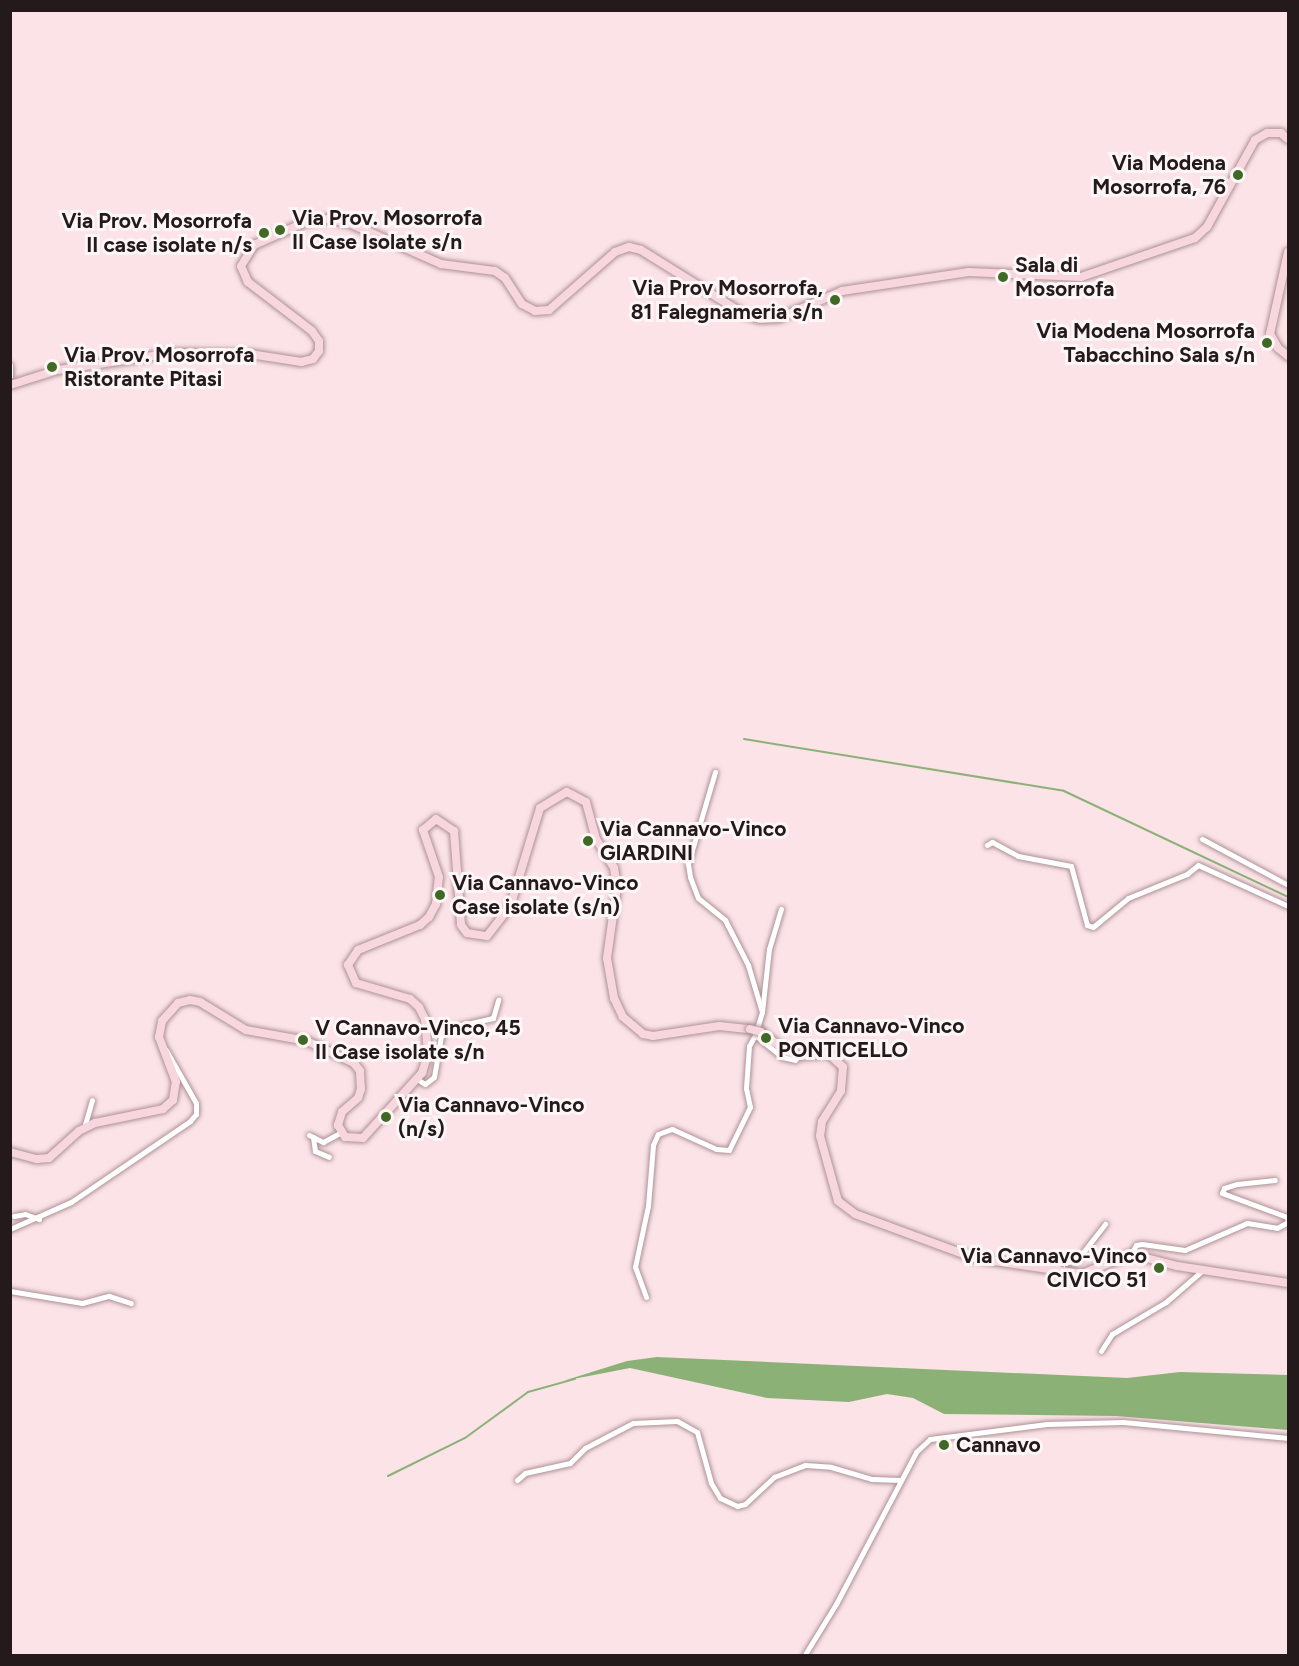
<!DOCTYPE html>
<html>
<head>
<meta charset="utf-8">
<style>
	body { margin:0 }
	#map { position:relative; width:1299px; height:1666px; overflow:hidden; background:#fbe3e7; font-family:Figtree,sans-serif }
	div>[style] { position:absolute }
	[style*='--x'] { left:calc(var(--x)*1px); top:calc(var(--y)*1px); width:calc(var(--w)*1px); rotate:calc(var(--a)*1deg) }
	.water>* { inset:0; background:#8bb177 }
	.stream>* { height:2px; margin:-1px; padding:0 1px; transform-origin:1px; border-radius:1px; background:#8bb177 }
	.roads { filter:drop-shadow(0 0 2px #ad9195) drop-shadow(0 0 2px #ad9195) }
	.street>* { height:5px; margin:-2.5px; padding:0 2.5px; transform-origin:2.5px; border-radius:2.5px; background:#fff }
	.secondary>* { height:8px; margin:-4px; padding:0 4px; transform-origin:4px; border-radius:4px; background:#f8d6de }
	.bridges { filter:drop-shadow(0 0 2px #ad9195) drop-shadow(0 0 2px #ad9195) }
	.secondary-bridge>* { height:8px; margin:-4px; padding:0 4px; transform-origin:4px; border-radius:4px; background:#f8d6de }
	.dots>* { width:16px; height:16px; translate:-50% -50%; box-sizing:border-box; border:3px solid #fcf6f6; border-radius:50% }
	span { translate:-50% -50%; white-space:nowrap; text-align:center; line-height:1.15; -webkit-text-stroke:6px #fcf6f6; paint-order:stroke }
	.poi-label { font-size:21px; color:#241a1c; font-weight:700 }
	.right { translate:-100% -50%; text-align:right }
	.left { translate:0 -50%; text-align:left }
	.frame { position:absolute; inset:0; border:12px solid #241a1c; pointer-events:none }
</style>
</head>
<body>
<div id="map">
	<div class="water">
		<div style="clip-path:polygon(657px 1357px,1127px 1378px,1180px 1372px,1288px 1375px,1288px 1430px,1116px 1416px,944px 1414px,913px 1398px,887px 1394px,849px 1402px,767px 1398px,630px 1368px,563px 1381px,627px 1361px)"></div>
	</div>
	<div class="stream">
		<div style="--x:744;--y:739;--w:324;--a:9.2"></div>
		<div style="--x:1064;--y:791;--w:248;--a:25.3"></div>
		<div style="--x:388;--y:1476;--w:86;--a:-26.3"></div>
		<div style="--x:465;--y:1438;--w:78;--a:-36.1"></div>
		<div style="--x:528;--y:1392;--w:49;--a:-15.5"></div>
	</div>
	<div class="roads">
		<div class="street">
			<div style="--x:10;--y:365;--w:11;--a:90"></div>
			<div style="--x:715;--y:772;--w:96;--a:106.4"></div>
			<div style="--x:688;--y:864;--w:13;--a:81"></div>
			<div style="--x:690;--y:877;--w:22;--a:69"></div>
			<div style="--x:698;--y:898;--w:35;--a:39"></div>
			<div style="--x:725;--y:920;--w:51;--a:62.9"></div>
			<div style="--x:748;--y:965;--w:49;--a:73.4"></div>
			<div style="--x:762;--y:1012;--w:24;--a:107"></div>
			<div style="--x:755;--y:1035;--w:35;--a:39"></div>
			<div style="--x:782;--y:1057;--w:13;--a:13"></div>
			<div style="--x:795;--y:1060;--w:5;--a:-53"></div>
			<div style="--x:1202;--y:839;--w:98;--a:28.1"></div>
			<div style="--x:987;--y:845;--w:6;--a:-31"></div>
			<div style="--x:992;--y:842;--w:30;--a:28"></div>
			<div style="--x:1018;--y:856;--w:54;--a:10.7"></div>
			<div style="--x:1071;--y:866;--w:61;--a:74.8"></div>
			<div style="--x:1087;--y:925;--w:6;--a:18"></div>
			<div style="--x:1093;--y:927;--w:45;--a:-39.6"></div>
			<div style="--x:1128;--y:898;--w:64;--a:-22.1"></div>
			<div style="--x:1187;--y:874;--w:14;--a:-39"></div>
			<div style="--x:1198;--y:865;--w:99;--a:24.5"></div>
			<div style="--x:762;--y:1012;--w:63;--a:-83.7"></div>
			<div style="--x:769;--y:949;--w:42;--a:-73.3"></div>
			<div style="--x:417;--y:1079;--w:9;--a:32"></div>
			<div style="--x:425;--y:1084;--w:11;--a:-38"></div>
			<div style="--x:434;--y:1077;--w:42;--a:-80.3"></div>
			<div style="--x:441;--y:1036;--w:12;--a:-42"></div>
			<div style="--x:450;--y:1028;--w:44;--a:-13.1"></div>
			<div style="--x:493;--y:1018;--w:19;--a:-74"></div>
			<div style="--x:84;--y:1128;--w:29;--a:-74"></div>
			<div style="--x:309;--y:1135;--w:16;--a:27"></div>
			<div style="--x:323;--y:1142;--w:19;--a:-28"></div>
			<div style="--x:313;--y:1137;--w:14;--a:82"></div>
			<div style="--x:315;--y:1151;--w:15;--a:23"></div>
			<div style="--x:14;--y:1216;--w:11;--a:-10"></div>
			<div style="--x:25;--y:1214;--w:15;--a:20"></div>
			<div style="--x:10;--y:1229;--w:67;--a:-23.9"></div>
			<div style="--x:71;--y:1202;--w:144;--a:-34.2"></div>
			<div style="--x:190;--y:1121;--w:9;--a:-49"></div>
			<div style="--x:196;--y:1114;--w:11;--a:-90"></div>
			<div style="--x:196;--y:1103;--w:61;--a:-119.5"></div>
			<div style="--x:1131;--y:1254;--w:10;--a:-61"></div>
			<div style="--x:1136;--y:1245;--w:6;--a:-9"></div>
			<div style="--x:1142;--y:1244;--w:43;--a:7.9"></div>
			<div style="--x:1185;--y:1250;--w:68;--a:-23.5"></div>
			<div style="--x:1247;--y:1223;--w:30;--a:9"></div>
			<div style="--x:1277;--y:1228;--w:13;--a:-29"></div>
			<div style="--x:1288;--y:1222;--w:5;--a:-101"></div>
			<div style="--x:1287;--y:1217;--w:69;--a:-159.7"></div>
			<div style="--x:1222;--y:1193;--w:5;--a:-68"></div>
			<div style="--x:1224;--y:1188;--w:14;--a:-17"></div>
			<div style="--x:1237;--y:1184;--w:38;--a:-6"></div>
			<div style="--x:1039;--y:1267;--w:39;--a:-10"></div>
			<div style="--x:1077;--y:1260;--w:46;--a:-52.1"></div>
			<div style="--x:10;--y:1291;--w:73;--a:9.5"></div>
			<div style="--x:82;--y:1303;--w:28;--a:-15"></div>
			<div style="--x:109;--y:1296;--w:23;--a:18"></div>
			<div style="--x:646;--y:1297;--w:32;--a:-110"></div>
			<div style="--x:635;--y:1267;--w:62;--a:-78"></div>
			<div style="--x:648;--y:1206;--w:61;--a:-85.3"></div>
			<div style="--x:653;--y:1145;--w:12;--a:-66"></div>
			<div style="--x:658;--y:1134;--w:15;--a:-20"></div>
			<div style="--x:672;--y:1129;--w:48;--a:24.4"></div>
			<div style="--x:716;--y:1149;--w:13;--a:4"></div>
			<div style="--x:729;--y:1150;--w:48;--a:-64"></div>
			<div style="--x:750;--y:1107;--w:19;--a:-102"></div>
			<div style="--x:746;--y:1088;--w:42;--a:-85.9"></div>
			<div style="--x:749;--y:1046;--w:13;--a:-61"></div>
			<div style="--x:1101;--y:1351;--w:20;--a:-57"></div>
			<div style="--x:1112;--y:1334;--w:63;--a:-30.7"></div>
			<div style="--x:1166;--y:1302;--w:49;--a:-40.9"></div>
			<div style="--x:517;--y:1480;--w:11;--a:-41"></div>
			<div style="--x:525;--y:1473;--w:46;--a:-12.5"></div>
			<div style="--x:570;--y:1463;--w:21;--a:-45"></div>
			<div style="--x:585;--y:1448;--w:54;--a:-27.5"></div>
			<div style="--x:633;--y:1423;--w:44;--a:-2.6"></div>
			<div style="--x:677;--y:1421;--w:23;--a:29"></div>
			<div style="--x:697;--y:1432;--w:53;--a:74.6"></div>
			<div style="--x:711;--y:1483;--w:17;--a:59"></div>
			<div style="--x:720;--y:1498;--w:19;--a:25"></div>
			<div style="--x:737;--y:1506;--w:8;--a:-14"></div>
			<div style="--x:745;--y:1504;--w:40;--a:-43"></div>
			<div style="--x:774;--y:1477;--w:33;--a:-21"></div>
			<div style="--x:805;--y:1465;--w:26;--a:4"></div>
			<div style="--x:831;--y:1467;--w:43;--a:16.3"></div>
			<div style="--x:872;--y:1479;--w:28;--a:2"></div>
			<div style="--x:804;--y:1656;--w:61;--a:-58.4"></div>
			<div style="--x:836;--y:1604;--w:172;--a:-62.2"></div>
			<div style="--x:916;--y:1452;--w:19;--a:-43"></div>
			<div style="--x:930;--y:1439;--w:118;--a:-7.3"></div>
			<div style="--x:1047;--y:1424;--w:76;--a:-1.5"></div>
			<div style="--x:1123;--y:1422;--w:166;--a:5.5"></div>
		</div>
		<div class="secondary">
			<div style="--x:1288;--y:252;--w:84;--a:102.4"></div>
			<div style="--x:1270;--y:334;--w:16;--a:60"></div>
			<div style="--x:1278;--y:348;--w:13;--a:39"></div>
			<div style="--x:10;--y:385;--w:50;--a:-17.4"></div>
			<div style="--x:58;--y:370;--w:116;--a:-8.4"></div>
			<div style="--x:173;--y:353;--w:77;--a:0.7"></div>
			<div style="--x:250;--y:354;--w:52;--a:8.9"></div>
			<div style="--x:301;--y:362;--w:12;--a:-14"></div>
			<div style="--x:313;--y:359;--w:10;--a:-53"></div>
			<div style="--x:319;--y:351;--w:10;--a:-90"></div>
			<div style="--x:319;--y:341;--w:12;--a:-125"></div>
			<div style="--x:312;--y:331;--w:81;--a:-142.6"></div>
			<div style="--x:248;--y:282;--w:17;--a:-114"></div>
			<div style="--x:241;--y:266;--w:25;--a:-58"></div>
			<div style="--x:254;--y:245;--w:57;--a:-23.9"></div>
			<div style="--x:306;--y:222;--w:22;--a:-8"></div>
			<div style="--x:328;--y:219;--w:21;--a:11"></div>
			<div style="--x:349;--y:223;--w:101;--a:24"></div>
			<div style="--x:441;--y:264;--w:54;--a:7.4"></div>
			<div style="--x:495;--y:271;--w:12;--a:35"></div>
			<div style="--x:505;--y:278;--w:31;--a:57"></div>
			<div style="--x:522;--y:304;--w:15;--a:28"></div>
			<div style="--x:535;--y:311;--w:14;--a:-4"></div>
			<div style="--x:549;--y:310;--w:88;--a:-41.3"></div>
			<div style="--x:615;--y:252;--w:15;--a:-20"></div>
			<div style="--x:629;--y:247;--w:12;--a:14"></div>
			<div style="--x:641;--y:250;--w:121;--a:31.9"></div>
			<div style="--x:744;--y:314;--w:17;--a:17"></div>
			<div style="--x:760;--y:319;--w:19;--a:-3"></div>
			<div style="--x:779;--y:318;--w:69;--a:-23.2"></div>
			<div style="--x:842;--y:291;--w:128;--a:-8.5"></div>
			<div style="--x:969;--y:272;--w:112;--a:2.6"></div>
			<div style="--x:1081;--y:277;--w:120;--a:-18.9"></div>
			<div style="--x:1195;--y:238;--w:16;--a:-43"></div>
			<div style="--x:1207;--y:227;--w:99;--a:-61.1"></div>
			<div style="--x:1255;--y:140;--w:14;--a:-30"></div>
			<div style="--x:1267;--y:133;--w:14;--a:0"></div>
			<div style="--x:1281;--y:133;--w:9;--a:41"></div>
			<div style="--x:761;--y:1032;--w:31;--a:37"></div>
			<div style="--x:786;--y:1051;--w:13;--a:23"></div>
			<div style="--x:798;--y:1056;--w:31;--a:-4"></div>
			<div style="--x:829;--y:1054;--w:19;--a:43"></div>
			<div style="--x:843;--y:1067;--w:24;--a:95"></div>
			<div style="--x:841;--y:1091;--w:36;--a:122"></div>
			<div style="--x:822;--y:1122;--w:14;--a:98"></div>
			<div style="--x:820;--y:1136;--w:67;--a:74.5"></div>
			<div style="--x:838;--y:1201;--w:21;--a:37"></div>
			<div style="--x:855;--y:1214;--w:127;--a:20.3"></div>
			<div style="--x:974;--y:1258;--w:109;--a:8.4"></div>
			<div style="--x:1082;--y:1274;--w:53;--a:-22.2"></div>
			<div style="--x:1131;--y:1254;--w:48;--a:14.6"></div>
			<div style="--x:1177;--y:1266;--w:112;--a:8.7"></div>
			<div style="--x:10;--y:1152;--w:28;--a:15"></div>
			<div style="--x:37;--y:1159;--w:12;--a:-5"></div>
			<div style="--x:49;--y:1158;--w:40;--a:-42"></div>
			<div style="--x:79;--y:1131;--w:18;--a:-27"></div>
			<div style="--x:95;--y:1123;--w:69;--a:-11.6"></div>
			<div style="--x:163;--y:1109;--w:13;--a:-42"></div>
			<div style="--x:173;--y:1100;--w:18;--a:-81"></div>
			<div style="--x:176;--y:1082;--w:48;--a:-110.7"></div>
			<div style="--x:159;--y:1037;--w:16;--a:-79"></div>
			<div style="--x:162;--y:1021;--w:24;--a:-48"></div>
			<div style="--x:178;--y:1003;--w:12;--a:-14"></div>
			<div style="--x:190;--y:1000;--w:10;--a:11"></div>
			<div style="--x:200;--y:1002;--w:54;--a:31.3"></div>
			<div style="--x:246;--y:1030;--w:62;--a:10.2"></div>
			<div style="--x:307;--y:1041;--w:52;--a:25.1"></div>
			<div style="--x:354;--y:1063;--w:10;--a:53"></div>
			<div style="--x:360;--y:1071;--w:18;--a:87"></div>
			<div style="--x:361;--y:1089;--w:9;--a:108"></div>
			<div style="--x:358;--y:1098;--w:21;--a:139"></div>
			<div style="--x:342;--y:1112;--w:14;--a:107"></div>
			<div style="--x:338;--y:1125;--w:14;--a:60"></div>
			<div style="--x:345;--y:1137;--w:18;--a:3"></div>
			<div style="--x:363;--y:1138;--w:88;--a:-47.8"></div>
			<div style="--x:422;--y:1073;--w:21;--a:-73"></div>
			<div style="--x:428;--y:1053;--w:34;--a:-95"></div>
			<div style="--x:425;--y:1019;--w:13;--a:-117"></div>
			<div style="--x:419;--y:1007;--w:12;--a:-138"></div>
			<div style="--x:410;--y:999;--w:56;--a:-163.5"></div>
			<div style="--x:356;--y:983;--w:20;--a:-114"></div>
			<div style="--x:348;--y:965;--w:18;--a:-56"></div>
			<div style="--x:358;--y:950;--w:67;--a:-22"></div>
			<div style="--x:420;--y:925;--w:12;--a:-42"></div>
			<div style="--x:429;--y:917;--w:15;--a:-62"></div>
			<div style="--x:436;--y:904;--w:27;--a:-84"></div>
			<div style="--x:439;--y:877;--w:50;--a:-108.8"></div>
			<div style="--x:423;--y:830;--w:17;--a:-40"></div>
			<div style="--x:436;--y:819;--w:22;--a:34"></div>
			<div style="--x:454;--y:831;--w:94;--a:85.7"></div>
			<div style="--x:461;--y:925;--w:10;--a:53"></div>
			<div style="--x:467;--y:933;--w:20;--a:9"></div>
			<div style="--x:487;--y:936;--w:37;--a:-52"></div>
			<div style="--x:510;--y:907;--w:103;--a:-73.1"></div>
			<div style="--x:540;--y:808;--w:31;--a:-31"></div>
			<div style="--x:567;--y:792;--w:21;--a:28"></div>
			<div style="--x:586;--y:802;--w:38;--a:75"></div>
			<div style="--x:596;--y:839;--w:34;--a:58"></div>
			<div style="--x:614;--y:868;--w:19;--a:81"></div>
			<div style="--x:617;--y:887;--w:72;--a:98"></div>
			<div style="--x:607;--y:958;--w:41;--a:80.1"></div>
			<div style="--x:614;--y:998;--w:21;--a:65"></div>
			<div style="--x:623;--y:1017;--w:26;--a:40"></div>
			<div style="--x:643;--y:1034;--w:10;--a:11"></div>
			<div style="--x:653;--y:1036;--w:67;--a:-8.6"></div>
			<div style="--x:719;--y:1026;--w:31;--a:6"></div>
		</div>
	</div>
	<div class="bridges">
		<div class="secondary-bridge">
			<div style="--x:750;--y:1029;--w:11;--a:15"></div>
		</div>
	</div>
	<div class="dots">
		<div style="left:1238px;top:175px;background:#406926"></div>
		<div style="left:280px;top:230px;background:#406926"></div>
		<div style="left:264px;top:233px;background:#406926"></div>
		<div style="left:1003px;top:277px;background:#406926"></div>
		<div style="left:835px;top:300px;background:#406926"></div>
		<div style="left:1267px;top:343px;background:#406926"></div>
		<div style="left:52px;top:367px;background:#406926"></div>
		<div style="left:588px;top:841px;background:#406926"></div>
		<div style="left:440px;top:895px;background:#406926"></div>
		<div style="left:766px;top:1038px;background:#406926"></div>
		<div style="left:303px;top:1040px;background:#406926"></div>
		<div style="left:386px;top:1117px;background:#406926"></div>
		<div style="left:1159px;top:1268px;background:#406926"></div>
		<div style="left:944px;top:1445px;background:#406926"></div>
	</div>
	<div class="poi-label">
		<span class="right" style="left:1226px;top:175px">Via Modena<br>Mosorrofa, 76</span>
		<span class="left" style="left:292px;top:230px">Via Prov. Mosorrofa<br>II Case Isolate s/n</span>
		<span class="right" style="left:252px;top:233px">Via Prov. Mosorrofa<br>II case isolate n/s</span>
		<span class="left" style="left:1015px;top:277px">Sala di<br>Mosorrofa</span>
		<span class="right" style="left:823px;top:300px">Via Prov Mosorrofa,<br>81 Falegnameria s/n</span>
		<span class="right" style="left:1255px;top:343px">Via Modena Mosorrofa<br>Tabacchino Sala s/n</span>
		<span class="left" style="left:64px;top:367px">Via Prov. Mosorrofa<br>Ristorante Pitasi</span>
		<span class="left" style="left:600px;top:841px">Via Cannavo-Vinco<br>GIARDINI</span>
		<span class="left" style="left:452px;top:895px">Via Cannavo-Vinco<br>Case isolate (s/n)</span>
		<span class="left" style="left:778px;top:1038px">Via Cannavo-Vinco<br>PONTICELLO</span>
		<span class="left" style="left:315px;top:1040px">V Cannavo-Vinco, 45<br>II Case isolate s/n</span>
		<span class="left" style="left:398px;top:1117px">Via Cannavo-Vinco<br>(n/s)</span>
		<span class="right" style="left:1147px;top:1268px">Via Cannavo-Vinco<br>CIVICO 51</span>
		<span class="left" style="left:956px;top:1445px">Cannavo</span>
	</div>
	<div class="frame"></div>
</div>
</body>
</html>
